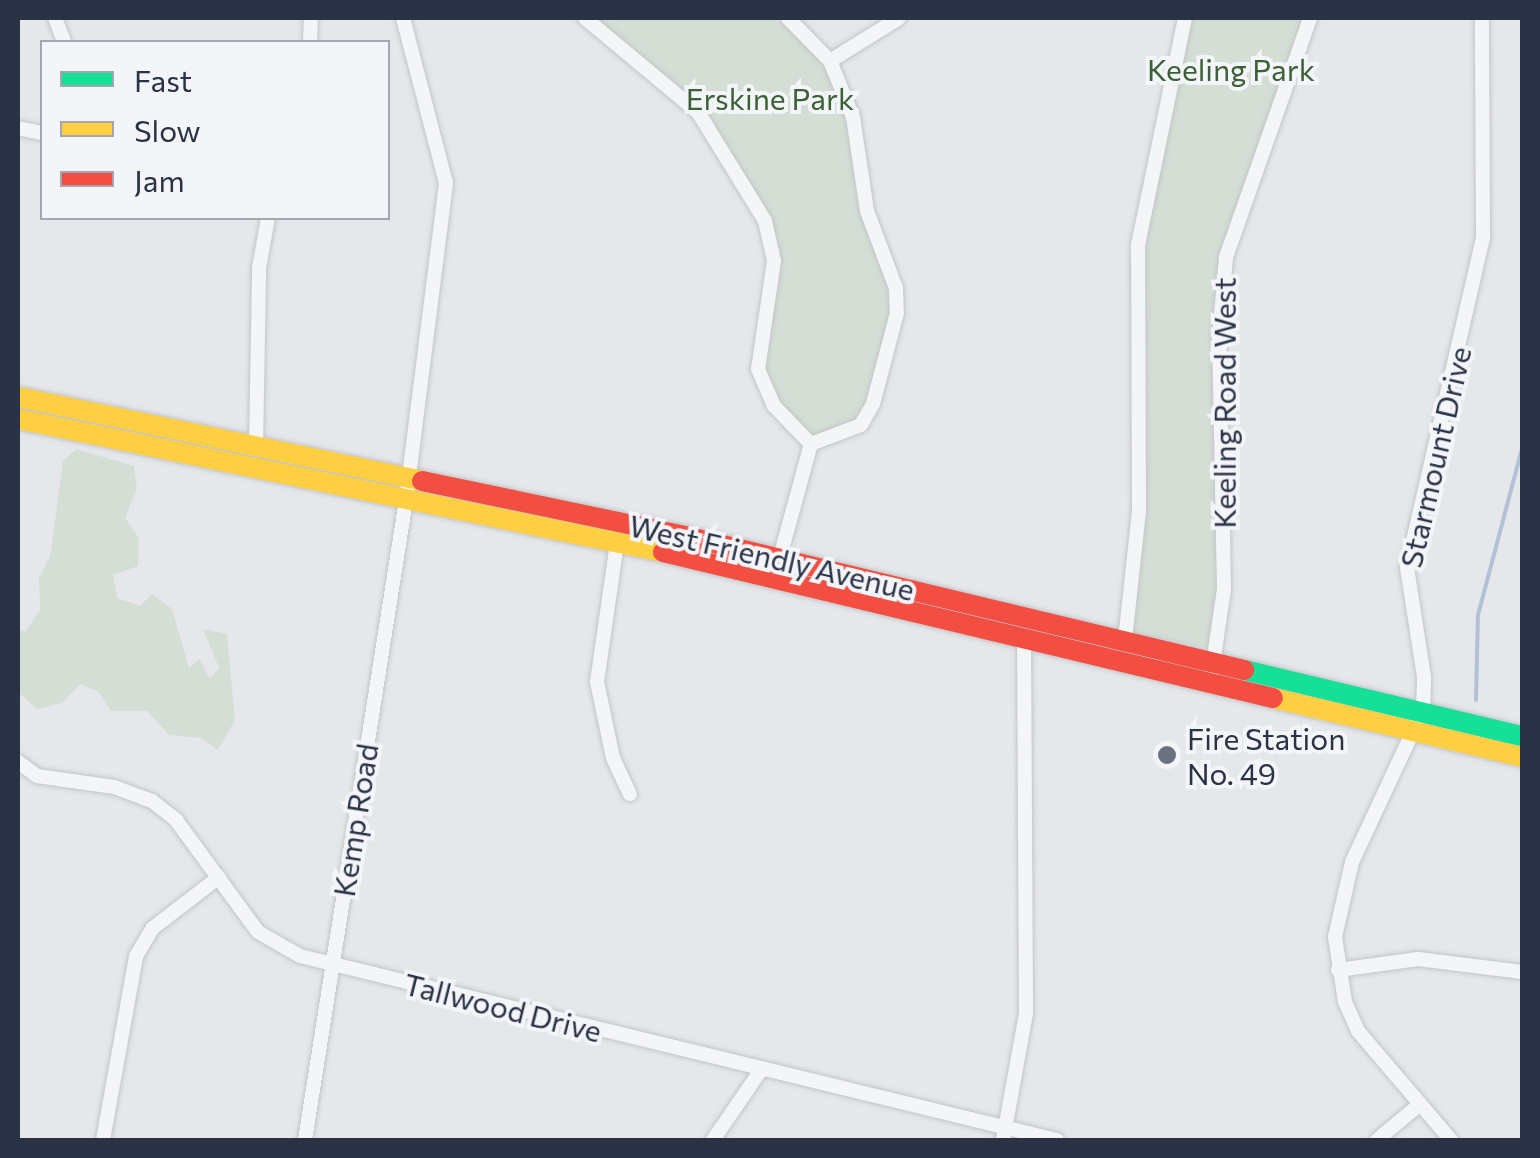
<!DOCTYPE html>
<html>
<head>
<meta charset="utf-8">
<style>
	body { margin:0 }
	#map { position:relative; width:1540px; height:1158px; overflow:hidden; background:#e5e7ea; font-family:Commissioner,sans-serif }
	div>[style] { position:absolute }
	[style*='--x'] { left:calc(var(--x)*1px); top:calc(var(--y)*1px); width:calc(var(--w)*1px); rotate:calc(var(--a)*1deg) }
	.green>* { inset:0; background:#d4ded5 }
	.stream>* { height:4px; margin:-2px; padding:0 2px; transform-origin:2px; border-radius:2px; background:#b3c1d6 }
	.roads { filter:drop-shadow(0 0 2px #c3c5c8) drop-shadow(0 0 2px #c3c5c8) }
	.street>* { height:14px; margin:-7px; padding:0 7px; transform-origin:7px; border-radius:7px; background:#f4f5f7 }
	.fast>* { height:20px; margin:-10px; padding:0 10px; transform-origin:10px; border-radius:10px; background:#16e098 }
	.slow>* { height:20px; margin:-10px; padding:0 10px; transform-origin:10px; border-radius:10px; background:#ffcf43 }
	.jam>* { height:20px; margin:-10px; padding:0 10px; transform-origin:10px; border-radius:10px; background:#f24e42 }
	.dots>* { width:28px; height:28px; translate:-50% -50%; box-sizing:border-box; border:5px solid #f3f5f9; border-radius:50% }
	span { translate:-50% -50%; white-space:nowrap; text-align:center; line-height:1.15; -webkit-text-stroke:8px #f3f5f9; paint-order:stroke }
	.park-label { font-size:30px; color:#3c6136 }
	.street-label { font-size:30px; color:#2a3245 }
	.poi-label { font-size:30px; color:#2a3245 }
	.left { translate:0 -50%; text-align:left }
	.frame { position:absolute; inset:0; border:20px solid #2a3245; pointer-events:none }
	.legend { position:absolute; left:40px; top:40px; width:350px; height:180px; box-sizing:border-box; background:#f3f5f9; border:2px solid #a3a7b1; margin:0; padding:12px 18px; list-style:none; font-size:30px; color:#2a3245 }
	.legend li { display:flex; align-items:center; gap:20px; height:50px }
	.legend b { width:50px; border:2px solid #a3a7b1 }
</style>
</head>
<body>
<div id="map">
	<div class="green">
		<div style="clip-path:polygon(595px 18px,771px 18px,786px 24px,825px 65px,849px 125px,859px 211px,887px 286px,890px 318px,866px 403px,848px 427px,828px 436px,806px 433px,780px 403px,763px 368px,780px 252px,769px 215px,705px 111px)"></div>
		<div style="clip-path:polygon(1192px 18px,1306px 18px,1220px 260px,1219px 570px,1211px 648px,1131px 633px,1143px 245px)"></div>
		<div style="clip-path:polygon(76px 449px,134px 466px,137px 488px,125px 518px,139px 538px,138px 566px,113px 575px,117px 598px,140px 606px,152px 594px,172px 609px,189px 668px,199px 659px,210px 679px,219px 668px,203px 629px,227px 634px,235px 720px,218px 750px,201px 738px,169px 735px,147px 711px,111px 711px,99px 692px,80px 684px,62px 703px,37px 709px,18px 692px,18px 629px,25px 632px,40px 610px,39px 577px,50px 557px,63px 461px)"></div>
	</div>
	<div class="stream">
		<div style="--x:1476;--y:700;--w:85;--a:-88.7"></div>
		<div style="--x:1478;--y:615;--w:172;--a:-75.2"></div>
	</div>
	<div class="roads">
		<div class="street">
			<div style="--x:55;--y:18;--w:26;--a:69"></div>
			<div style="--x:585;--y:18;--w:147;--a:39.8"></div>
			<div style="--x:698;--y:112;--w:128;--a:58.4"></div>
			<div style="--x:765;--y:221;--w:41;--a:77.3"></div>
			<div style="--x:774;--y:261;--w:109;--a:98.4"></div>
			<div style="--x:758;--y:369;--w:40;--a:66.6"></div>
			<div style="--x:774;--y:406;--w:53;--a:45.8"></div>
			<div style="--x:788;--y:18;--w:60;--a:45.7"></div>
			<div style="--x:830;--y:61;--w:61;--a:67.7"></div>
			<div style="--x:853;--y:117;--w:95;--a:81.5"></div>
			<div style="--x:867;--y:211;--w:82;--a:69.4"></div>
			<div style="--x:896;--y:288;--w:25;--a:88"></div>
			<div style="--x:897;--y:313;--w:94;--a:104.8"></div>
			<div style="--x:873;--y:404;--w:24;--a:120"></div>
			<div style="--x:861;--y:425;--w:53;--a:159.2"></div>
			<div style="--x:310;--y:42;--w:24;--a:-88"></div>
			<div style="--x:830;--y:61;--w:81;--a:-31.9"></div>
			<div style="--x:18;--y:128;--w:25;--a:12"></div>
			<div style="--x:256;--y:447;--w:179;--a:-89"></div>
			<div style="--x:259;--y:268;--w:51;--a:-79.8"></div>
			<div style="--x:617;--y:543;--w:140;--a:98.2"></div>
			<div style="--x:597;--y:682;--w:78;--a:78.1"></div>
			<div style="--x:613;--y:758;--w:40;--a:65"></div>
			<div style="--x:780;--y:557;--w:117;--a:-74.7"></div>
			<div style="--x:1125;--y:640;--w:130;--a:-83.8"></div>
			<div style="--x:1139;--y:511;--w:266;--a:-90.2"></div>
			<div style="--x:1138;--y:245;--w:232;--a:-78.3"></div>
			<div style="--x:1212;--y:671;--w:83;--a:-81.7"></div>
			<div style="--x:1224;--y:589;--w:250;--a:-91.1"></div>
			<div style="--x:1219;--y:339;--w:82;--a:-85.1"></div>
			<div style="--x:1226;--y:257;--w:253;--a:-70.6"></div>
			<div style="--x:18;--y:762;--w:24;--a:36"></div>
			<div style="--x:37;--y:776;--w:78;--a:8.1"></div>
			<div style="--x:114;--y:787;--w:40;--a:20.2"></div>
			<div style="--x:152;--y:801;--w:31;--a:38"></div>
			<div style="--x:176;--y:820;--w:139;--a:53.8"></div>
			<div style="--x:258;--y:932;--w:48;--a:29.7"></div>
			<div style="--x:300;--y:956;--w:779;--a:13.66"></div>
			<div style="--x:1338;--y:970;--w:81;--a:-7.8"></div>
			<div style="--x:1418;--y:959;--w:105;--a:7.1"></div>
			<div style="--x:103;--y:1140;--w:187;--a:-79.8"></div>
			<div style="--x:136;--y:956;--w:33;--a:-59"></div>
			<div style="--x:153;--y:928;--w:83;--a:-37.7"></div>
			<div style="--x:305;--y:1140;--w:648;--a:-81.03"></div>
			<div style="--x:406;--y:500;--w:320;--a:-82.8"></div>
			<div style="--x:446;--y:183;--w:171;--a:-104.6"></div>
			<div style="--x:713;--y:1140;--w:85;--a:-55.6"></div>
			<div style="--x:1003;--y:1140;--w:129;--a:-79.7"></div>
			<div style="--x:1026;--y:1013;--w:377;--a:-90.3"></div>
			<div style="--x:1377;--y:1140;--w:56;--a:-39.9"></div>
			<div style="--x:1451;--y:1140;--w:143;--a:-130.5"></div>
			<div style="--x:1358;--y:1031;--w:32;--a:-114"></div>
			<div style="--x:1345;--y:1002;--w:66;--a:-98.7"></div>
			<div style="--x:1335;--y:937;--w:77;--a:-77.2"></div>
			<div style="--x:1352;--y:862;--w:168;--a:-65"></div>
			<div style="--x:1423;--y:710;--w:33;--a:-88"></div>
			<div style="--x:1424;--y:677;--w:111;--a:-98.8"></div>
			<div style="--x:1407;--y:567;--w:339;--a:-77"></div>
			<div style="--x:1483;--y:237;--w:219;--a:-90.3"></div>
		</div>
		<div class="fast">
			<div style="--x:1244;--y:670;--w:286;--a:13.4"></div>
		</div>
		<div class="slow">
			<div style="--x:18;--y:397;--w:413;--a:11.7"></div>
			<div style="--x:18;--y:419;--w:659;--a:11.65"></div>
			<div style="--x:1273;--y:698;--w:256;--a:13.3"></div>
		</div>
		<div class="jam">
			<div style="--x:422;--y:481;--w:269;--a:11.8"></div>
			<div style="--x:685;--y:536;--w:575;--a:13.48"></div>
			<div style="--x:663;--y:552;--w:627;--a:13.46"></div>
		</div>
	</div>
	<div class="dots">
		<div style="left:1167px;top:755px;background:#6b717f"></div>
	</div>
	<div class="park-label">
		<span style="left:1231px;top:69px">Keeling Park</span>
		<span style="left:770px;top:98px">Erskine Park</span>
	</div>
	<div class="street-label">
		<span style="left:1224px;top:403px;rotate:-90deg">Keeling Road West</span>
		<span style="left:1435px;top:457px;rotate:-77deg">Starmount Drive</span>
		<span style="left:772px;top:557px;rotate:13deg">West Friendly Avenue</span>
		<span style="left:355px;top:820px;rotate:-81deg">Kemp Road</span>
		<span style="left:503px;top:1007px;rotate:14deg">Tallwood Drive</span>
	</div>
	<div class="poi-label">
		<span class="left" style="left:1187px;top:755px">Fire Station<br>No. 49</span>
	</div>
	<div class="frame"></div>
	<ul class="legend">
	<li><b style="height:12px;background:#16e098"></b>Fast</li>
	<li><b style="height:12px;background:#ffcf43"></b>Slow</li>
	<li><b style="height:12px;background:#f24e42"></b>Jam</li>
	</ul>
</div>
</body>
</html>
